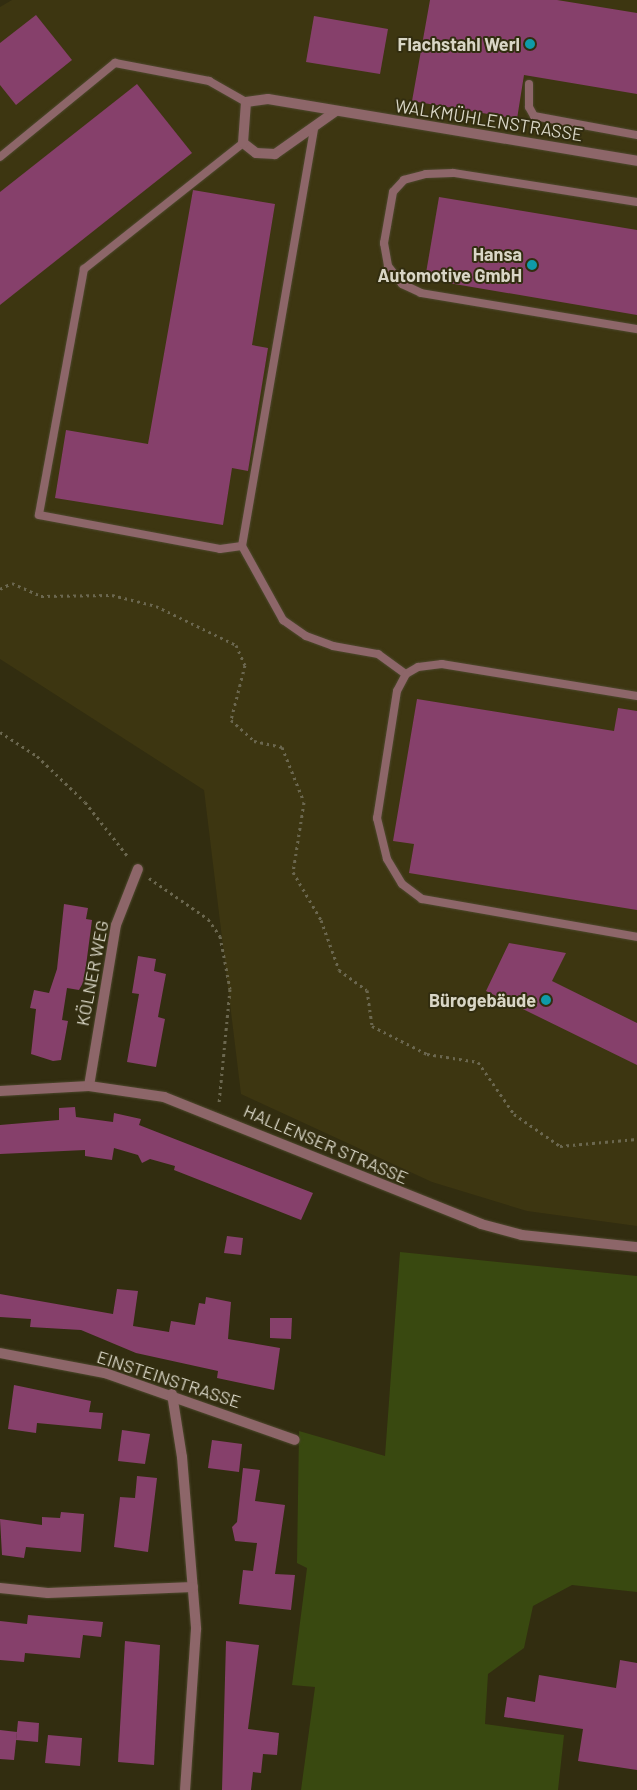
<!DOCTYPE html>
<html>
<head>
<meta charset="utf-8">
<style>
	body { margin:0 }
	#map { position:relative; width:637px; height:1790px; overflow:hidden; background:#322d10; font-family:Barlow,sans-serif }
	div>[style] { position:absolute }
	[style*='--x'] { left:calc(var(--x)*1px); top:calc(var(--y)*1px); width:calc(var(--w)*1px); rotate:calc(var(--a)*1deg) }
	.built>* { inset:0; background:#3d3611 }
	.green>* { inset:0; background:#394910 }
	.building>* { inset:0; background:#86406b }
	.path>* { height:3px; margin-top:-1.5px; transform-origin:0; background:repeating-linear-gradient(90deg,#6b674f 0 2.5px,transparent 0 6.5px) }
	.roads { filter:drop-shadow(0 0 1px #4d482d) drop-shadow(0 0 1px #4d482d) }
	.service>* { height:8px; margin:-4px; padding:0 4px; transform-origin:4px; border-radius:4px; background:#8d6669 }
	.minor>* { height:10px; margin:-5px; padding:0 5px; transform-origin:5px; border-radius:5px; background:#8d6669 }
	.dots>* { width:14px; height:14px; translate:-50% -50%; box-sizing:border-box; border:2px solid #322d10; border-radius:50% }
	span { translate:-50% -50%; white-space:nowrap; text-align:center; line-height:1.15; -webkit-text-stroke:4px #322d10; paint-order:stroke }
	.poi-label { font-size:18px; color:#d9d6c6; font-weight:700 }
	.right { translate:-100% -50%; text-align:right }
	.street-label { font-size:18px; color:#d9d6c6 }
</style>
</head>
<body>
<div id="map">
	<div class="built">
		<div style="clip-path:polygon(12px 0,637px 0,637px 1226px,527px 1211px,432px 1182px,241px 1094px,204px 790px,0 659px,0 7px)"></div>
	</div>
	<div class="green">
		<div style="clip-path:polygon(400px 1252px,637px 1276px,637px 1592px,572px 1585px,533px 1606px,524px 1648px,488px 1674px,485px 1724px,564px 1735px,558px 1790px,301px 1790px,315px 1687px,292px 1685px,307px 1568px,297px 1563px,299px 1431px,385px 1456px)"></div>
	</div>
	<div class="building">
		<div style="clip-path:polygon(430px 0,557px 0,637px 13px,637px 94px,524px 75px,517px 119px,412px 101px)"></div>
		<div style="clip-path:polygon(36px 15px,72px 60px,16px 105px,0 85px,0 43px)"></div>
		<div style="clip-path:polygon(314px 16px,388px 29px,380px 74px,306px 62px)"></div>
		<div style="clip-path:polygon(137px 84px,192px 153px,0 305px,0 192px)"></div>
		<div style="clip-path:polygon(193px 190px,275px 204px,252px 345px,268px 348px,248px 471px,232px 468px,223px 525px,55px 498px,66px 430px,148px 444px)"></div>
		<div style="clip-path:polygon(439px 197px,637px 230px,637px 315px,425px 279px)"></div>
		<div style="clip-path:polygon(417px 699px,614px 731px,618px 708px,637px 711px,637px 910px,409px 873px,414px 844px,393px 841px)"></div>
		<div style="clip-path:polygon(64px 904px,88px 908px,86px 919px,92px 920px,84px 981px,79px 990px,67px 988px,62px 1020px,68px 1021px,61px 1060px,53px 1061px,31px 1054px,36px 1009px,30px 1008px,34px 990px,49px 993px,57px 969px)"></div>
		<div style="clip-path:polygon(509px 943px,566px 953px,552px 981px,637px 1023px,637px 1065px,486px 991px)"></div>
		<div style="clip-path:polygon(138px 956px,156px 959px,154px 971px,166px 974px,158px 1017px,165px 1019px,156px 1067px,127px 1062px,139px 994px,132px 993px)"></div>
		<div style="clip-path:polygon(75px 1107px,76px 1117px,113px 1122px,114px 1113px,141px 1119px,139px 1125px,313px 1193px,301px 1220px,174px 1170px,175px 1166px,150px 1159px,142px 1163px,138px 1155px,114px 1148px,112px 1160px,85px 1156px,85px 1150px,0 1154px,0 1125px,59px 1120px,59px 1108px)"></div>
		<div style="clip-path:polygon(227px 1236px,243px 1238px,241px 1255px,224px 1253px)"></div>
		<div style="clip-path:polygon(117px 1289px,138px 1291px,133px 1326px,169px 1332px,171px 1321px,195px 1325px,199px 1303px,205px 1304px,206px 1297px,231px 1302px,228px 1339px,280px 1348px,274px 1390px,217px 1378px,218px 1371px,136px 1353px,81px 1330px,30px 1327px,31px 1319px,0 1317px,0 1294px,113px 1314px)"></div>
		<div style="clip-path:polygon(270px 1318px,292px 1318px,291px 1339px,270px 1338px)"></div>
		<div style="clip-path:polygon(14px 1385px,91px 1401px,89px 1412px,103px 1413px,101px 1429px,37px 1423px,36px 1433px,8px 1429px)"></div>
		<div style="clip-path:polygon(122px 1430px,150px 1434px,145px 1464px,118px 1461px)"></div>
		<div style="clip-path:polygon(212px 1440px,242px 1444px,239px 1472px,208px 1468px)"></div>
		<div style="clip-path:polygon(243px 1468px,260px 1470px,255px 1501px,285px 1505px,275px 1574px,295px 1575px,291px 1610px,239px 1604px,243px 1570px,253px 1571px,257px 1543px,235px 1541px,232px 1527px,237px 1522px)"></div>
		<div style="clip-path:polygon(137px 1476px,157px 1478px,148px 1552px,114px 1547px,120px 1497px,135px 1498px)"></div>
		<div style="clip-path:polygon(61px 1512px,84px 1514px,81px 1552px,26px 1547px,24px 1558px,2px 1555px,0 1519px,42px 1525px,42px 1517px,60px 1518px)"></div>
		<div style="clip-path:polygon(28px 1615px,103px 1622px,101px 1637px,83px 1635px,80px 1658px,25px 1653px,24px 1662px,0 1660px,0 1621px,27px 1624px)"></div>
		<div style="clip-path:polygon(125px 1641px,160px 1645px,154px 1765px,118px 1762px)"></div>
		<div style="clip-path:polygon(226px 1641px,259px 1645px,248px 1729px,279px 1733px,277px 1755px,263px 1754px,261px 1773px,253px 1772px,251px 1790px,222px 1790px)"></div>
		<div style="clip-path:polygon(620px 1660px,637px 1663px,637px 1770px,578px 1761px,583px 1729px,504px 1717px,507px 1697px,535px 1702px,539px 1675px,616px 1688px)"></div>
		<div style="clip-path:polygon(18px 1721px,39px 1723px,38px 1742px,16px 1740px)"></div>
		<div style="clip-path:polygon(0 1730px,17px 1732px,14px 1760px,0 1759px)"></div>
		<div style="clip-path:polygon(48px 1735px,82px 1738px,80px 1766px,45px 1763px)"></div>
	</div>
	<div class="path">
		<div style="--x:0;--y:589;--w:13;--a:-27"></div>
		<div style="--x:12;--y:583;--w:32;--a:24"></div>
		<div style="--x:41;--y:596;--w:71;--a:-0.8"></div>
		<div style="--x:112;--y:595;--w:45;--a:14"></div>
		<div style="--x:156;--y:606;--w:89;--a:26"></div>
		<div style="--x:236;--y:645;--w:22;--a:66"></div>
		<div style="--x:245;--y:665;--w:57;--a:104.3"></div>
		<div style="--x:231;--y:720;--w:31;--a:42"></div>
		<div style="--x:254;--y:741;--w:29;--a:12"></div>
		<div style="--x:282;--y:747;--w:59;--a:68.2"></div>
		<div style="--x:304;--y:802;--w:71;--a:98.9"></div>
		<div style="--x:293;--y:872;--w:56;--a:59.7"></div>
		<div style="--x:321;--y:920;--w:53;--a:70.2"></div>
		<div style="--x:339;--y:970;--w:34;--a:36"></div>
		<div style="--x:367;--y:990;--w:36;--a:82"></div>
		<div style="--x:372;--y:1026;--w:62;--a:27"></div>
		<div style="--x:427;--y:1054;--w:52;--a:8.9"></div>
		<div style="--x:478;--y:1062;--w:63;--a:55.3"></div>
		<div style="--x:514;--y:1114;--w:56;--a:34.8"></div>
		<div style="--x:560;--y:1146;--w:77;--a:-5.2"></div>
		<div style="--x:0;--y:732;--w:44;--a:33"></div>
		<div style="--x:37;--y:756;--w:66;--a:43.8"></div>
		<div style="--x:85;--y:802;--w:71;--a:51.8"></div>
		<div style="--x:149;--y:878;--w:72;--a:34.8"></div>
		<div style="--x:208;--y:919;--w:21;--a:55"></div>
		<div style="--x:220;--y:936;--w:54;--a:79.3"></div>
		<div style="--x:230;--y:989;--w:115;--a:95.5"></div>
	</div>
	<div class="roads">
		<div class="service">
			<div style="--x:529;--y:84;--w:23;--a:90"></div>
			<div style="--x:529;--y:107;--w:10;--a:61"></div>
			<div style="--x:534;--y:116;--w:105;--a:10.5"></div>
			<div style="--x:243;--y:143;--w:203;--a:141.6"></div>
			<div style="--x:84;--y:269;--w:250;--a:100.4"></div>
			<div style="--x:39;--y:515;--w:184;--a:10.6"></div>
			<div style="--x:220;--y:549;--w:22;--a:-8"></div>
			<div style="--x:242;--y:546;--w:425;--a:-80.2"></div>
			<div style="--x:0;--y:157;--w:149;--a:-39.3"></div>
			<div style="--x:115;--y:63;--w:96;--a:10.8"></div>
			<div style="--x:209;--y:81;--w:43;--a:29.6"></div>
			<div style="--x:637;--y:202;--w:186;--a:-171"></div>
			<div style="--x:453;--y:173;--w:27;--a:178"></div>
			<div style="--x:426;--y:174;--w:23;--a:165"></div>
			<div style="--x:404;--y:180;--w:16;--a:133"></div>
			<div style="--x:393;--y:192;--w:52;--a:100"></div>
			<div style="--x:384;--y:243;--w:23;--a:80"></div>
			<div style="--x:388;--y:266;--w:23;--a:52"></div>
			<div style="--x:402;--y:284;--w:21;--a:25"></div>
			<div style="--x:421;--y:293;--w:219;--a:9.5"></div>
			<div style="--x:242;--y:546;--w:85;--a:61"></div>
			<div style="--x:283;--y:620;--w:28;--a:35"></div>
			<div style="--x:306;--y:636;--w:29;--a:20"></div>
			<div style="--x:333;--y:646;--w:46;--a:10.1"></div>
			<div style="--x:378;--y:654;--w:34;--a:36"></div>
			<div style="--x:637;--y:696;--w:198;--a:-170.7"></div>
			<div style="--x:442;--y:664;--w:24;--a:173"></div>
			<div style="--x:418;--y:667;--w:14;--a:150"></div>
			<div style="--x:406;--y:674;--w:19;--a:118"></div>
			<div style="--x:397;--y:691;--w:129;--a:98.9"></div>
			<div style="--x:377;--y:818;--w:42;--a:76.3"></div>
			<div style="--x:387;--y:859;--w:29;--a:59"></div>
			<div style="--x:402;--y:884;--w:25;--a:37"></div>
			<div style="--x:422;--y:899;--w:218;--a:10"></div>
		</div>
		<div class="minor">
			<div style="--x:336;--y:111;--w:75;--a:144.8"></div>
			<div style="--x:275;--y:154;--w:19;--a:-177"></div>
			<div style="--x:256;--y:153;--w:16;--a:-142"></div>
			<div style="--x:243;--y:143;--w:41;--a:-85.8"></div>
			<div style="--x:246;--y:102;--w:22;--a:-8"></div>
			<div style="--x:268;--y:99;--w:374;--a:9.5"></div>
			<div style="--x:89;--y:1086;--w:163;--a:-80.5"></div>
			<div style="--x:116;--y:925;--w:60;--a:-68.6"></div>
			<div style="--x:0;--y:1091;--w:89;--a:-3.2"></div>
			<div style="--x:89;--y:1086;--w:76;--a:8.3"></div>
			<div style="--x:164;--y:1097;--w:341;--a:21.8"></div>
			<div style="--x:481;--y:1224;--w:42;--a:15"></div>
			<div style="--x:522;--y:1235;--w:116;--a:6"></div>
			<div style="--x:0;--y:1353;--w:107;--a:10.8"></div>
			<div style="--x:105;--y:1373;--w:201;--a:19.4"></div>
			<div style="--x:172;--y:1394;--w:64;--a:81"></div>
			<div style="--x:182;--y:1457;--w:173;--a:85.3"></div>
			<div style="--x:196;--y:1629;--w:161;--a:93.9"></div>
			<div style="--x:0;--y:1588;--w:48;--a:5.9"></div>
			<div style="--x:48;--y:1593;--w:145;--a:-2.4"></div>
		</div>
	</div>
	<div class="dots">
		<div style="left:530px;top:44px;background:#0f9aa8"></div>
		<div style="left:532px;top:265px;background:#0f9aa8"></div>
		<div style="left:546px;top:1000px;background:#0f9aa8"></div>
	</div>
	<div class="poi-label">
		<span class="right" style="left:520px;top:44px">Flachstahl Werl</span>
		<span class="right" style="left:522px;top:265px">Hansa<br>Automotive GmbH</span>
		<span class="right" style="left:536px;top:1000px">Bürogebäude</span>
	</div>
	<div class="street-label">
		<span style="left:489px;top:120px;rotate:9deg">WALKMÜHLENSTRASSE</span>
		<span style="left:92px;top:973px;rotate:-79deg">KÖLNER WEG</span>
		<span style="left:326px;top:1144px;rotate:23deg">HALLENSER STRASSE</span>
		<span style="left:169px;top:1379px;rotate:18deg">EINSTEINSTRASSE</span>
	</div>
</div>
</body>
</html>
